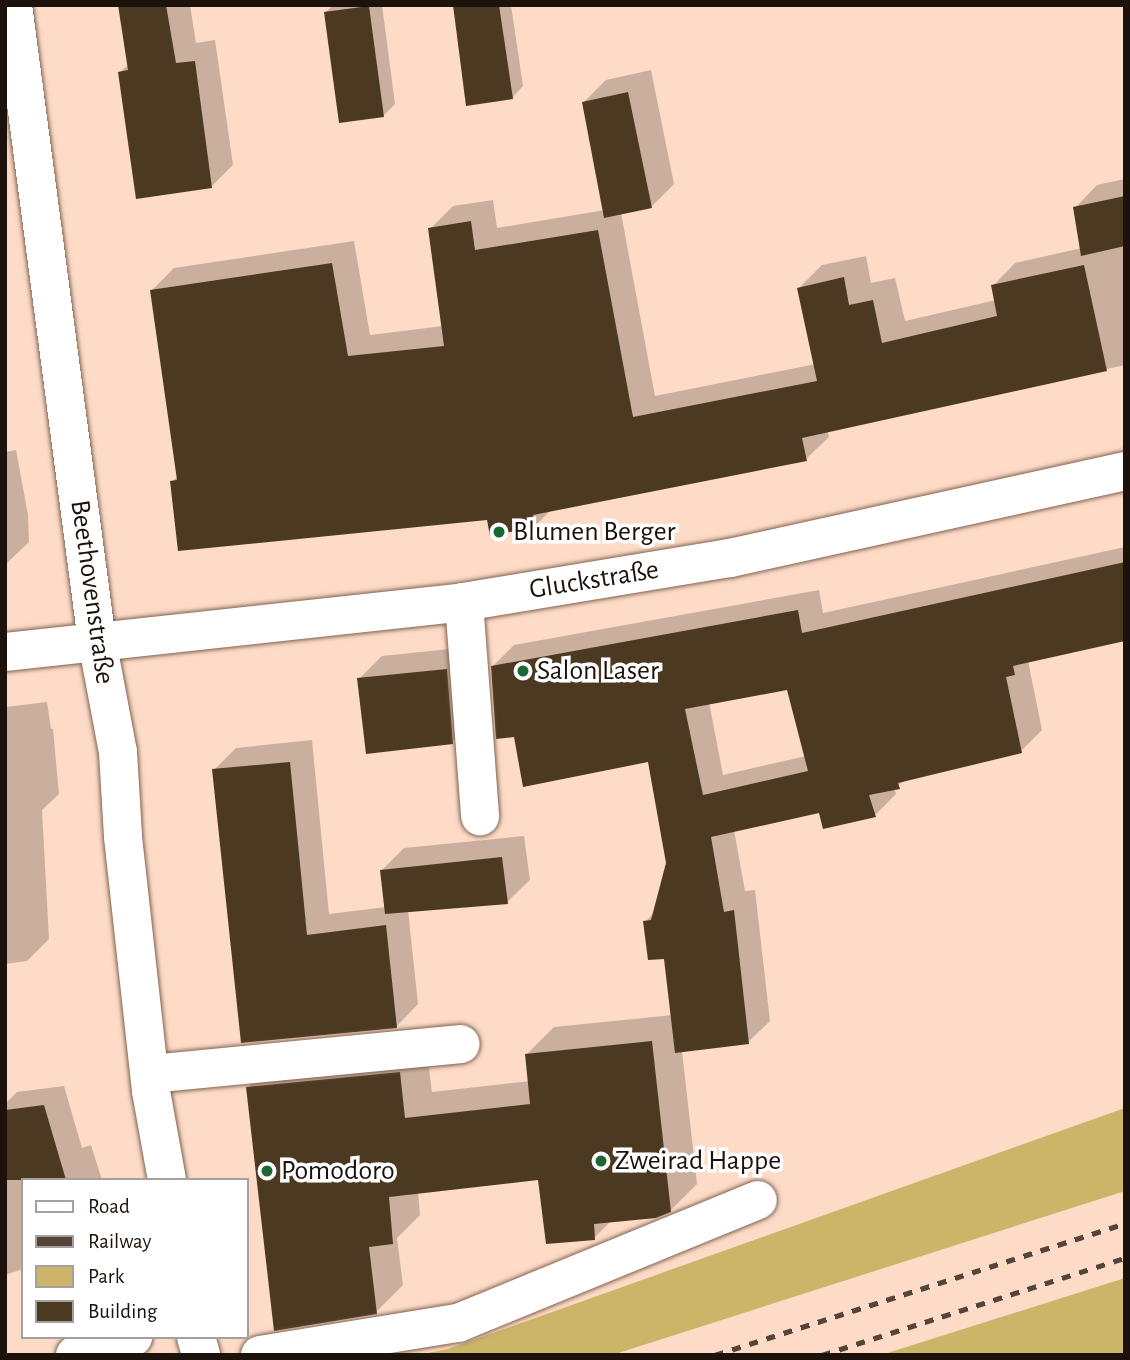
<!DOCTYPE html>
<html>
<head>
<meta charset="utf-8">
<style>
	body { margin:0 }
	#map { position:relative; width:1130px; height:1360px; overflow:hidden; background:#fddbc7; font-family:"Alegreya Sans",sans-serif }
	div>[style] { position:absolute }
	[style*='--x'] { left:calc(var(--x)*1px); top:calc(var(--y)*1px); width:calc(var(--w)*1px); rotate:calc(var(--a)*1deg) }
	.green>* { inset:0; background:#ccb468 }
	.shadow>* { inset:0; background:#0003 }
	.building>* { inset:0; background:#4c3921 }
	.roads { filter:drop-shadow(0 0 2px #806351) drop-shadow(0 0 2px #806351) }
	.minor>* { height:38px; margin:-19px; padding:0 19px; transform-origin:19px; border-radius:19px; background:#fff }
	.rail>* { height:5px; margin-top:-2.5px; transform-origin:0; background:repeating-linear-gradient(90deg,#544439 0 9px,transparent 0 18px) }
	.dots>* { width:19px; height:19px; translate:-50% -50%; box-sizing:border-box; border:4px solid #fff; border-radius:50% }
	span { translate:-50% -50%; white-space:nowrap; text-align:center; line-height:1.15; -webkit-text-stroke:7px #fff; paint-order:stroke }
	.poi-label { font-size:28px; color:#1d120b }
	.left { translate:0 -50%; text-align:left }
	.street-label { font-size:28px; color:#1d120b }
	.frame { position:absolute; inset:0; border:7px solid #1d120b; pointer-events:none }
	.legend { position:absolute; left:21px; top:1178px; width:228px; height:161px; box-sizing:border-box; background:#fff; border:2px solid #a5a09d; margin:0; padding:9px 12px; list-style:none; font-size:21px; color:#1d120b }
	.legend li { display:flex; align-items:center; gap:14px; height:35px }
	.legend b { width:35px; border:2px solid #a5a09d }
</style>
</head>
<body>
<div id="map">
	<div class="green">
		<div style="clip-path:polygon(1125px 1108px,1125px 1191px,612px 1355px,418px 1355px,448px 1349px)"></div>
		<div style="clip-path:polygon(1125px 1278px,1125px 1355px,881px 1355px)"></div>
	</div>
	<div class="shadow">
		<div style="clip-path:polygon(119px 5px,190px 5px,196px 43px,215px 40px,233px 165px,212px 186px,120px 72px,129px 64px)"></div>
		<div style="clip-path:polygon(333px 5px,382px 5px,395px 104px,384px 115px,326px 12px)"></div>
		<div style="clip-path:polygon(455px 5px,511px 5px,523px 86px,512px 98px)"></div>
		<div style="clip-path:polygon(651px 70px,674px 184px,651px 207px,621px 213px,655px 396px,816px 364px,799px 288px,822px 265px,866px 256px,871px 283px,895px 278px,905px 321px,996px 300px,993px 286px,1015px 263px,1082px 248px,1075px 208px,1097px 185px,1125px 179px,1125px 365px,827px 430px,829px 437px,806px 459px,551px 510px,535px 526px,172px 482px,179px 475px,151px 291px,174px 268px,354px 241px,370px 335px,443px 326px,430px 229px,453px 206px,493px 200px,497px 228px,605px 210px,584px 102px,606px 80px)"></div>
		<div style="clip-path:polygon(16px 450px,28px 515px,29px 542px,5px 565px,5px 452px)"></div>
		<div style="clip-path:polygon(evenodd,1125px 547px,1125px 639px,1028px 661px,1042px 730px,1021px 751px,907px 779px,894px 788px,896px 794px,875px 815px,820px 811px,734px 830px,745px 891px,755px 890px,770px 1021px,748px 1042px,682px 1051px,697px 1184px,670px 1211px,611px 1221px,594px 1238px,540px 1178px,418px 1192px,420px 1215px,397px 1238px,403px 1285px,376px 1312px,248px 1087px,275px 1060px,426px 1046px,432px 1092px,530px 1081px,527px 1054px,554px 1027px,673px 1015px,666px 957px,645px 922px,655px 912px,667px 863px,650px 760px,515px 735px,493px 666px,514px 645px,819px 590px,823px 613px,1125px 547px,788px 688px,806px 756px,723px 775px,709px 702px,788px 688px)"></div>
		<div style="clip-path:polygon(469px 647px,475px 720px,452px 742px,359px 679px,382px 656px)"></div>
		<div style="clip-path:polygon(47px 702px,51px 729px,53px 729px,59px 794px,42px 810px,49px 939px,27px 961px,5px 964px,5px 707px)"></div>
		<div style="clip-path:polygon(312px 740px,329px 914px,386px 907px,381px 871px,404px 848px,524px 836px,530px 880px,507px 902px,408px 910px,418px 1004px,396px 1027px,243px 1041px,214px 770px,236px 748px)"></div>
		<div style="clip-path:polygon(64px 1086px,82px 1148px,91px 1145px,102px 1180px,23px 1180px,23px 1269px,5px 1275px,5px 1104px,17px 1092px)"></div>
	</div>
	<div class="building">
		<div style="clip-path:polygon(118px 5px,166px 5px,176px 63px,195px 61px,212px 188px,136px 199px,118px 72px,128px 70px)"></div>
		<div style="clip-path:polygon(453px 5px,499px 5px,513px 99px,466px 106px)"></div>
		<div style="clip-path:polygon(369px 6px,384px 117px,339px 123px,324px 12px)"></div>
		<div style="clip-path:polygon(628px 92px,652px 208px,604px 218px,582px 102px)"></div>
		<div style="clip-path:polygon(1125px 196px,1125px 246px,1081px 256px,1073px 207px)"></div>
		<div style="clip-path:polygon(471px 221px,475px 250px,598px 230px,633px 417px,817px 381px,797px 288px,844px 277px,849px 305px,873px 300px,882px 343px,997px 316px,991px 285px,1084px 265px,1107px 371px,802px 438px,807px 461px,533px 515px,536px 527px,490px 536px,487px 520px,178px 551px,170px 481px,177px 480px,150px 290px,332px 263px,348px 356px,444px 346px,428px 228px)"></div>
		<div style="clip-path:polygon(evenodd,1125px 562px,1125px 641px,1013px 666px,1015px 675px,1006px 677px,1022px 753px,898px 783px,900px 789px,869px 795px,876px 817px,823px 829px,819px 813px,711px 837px,724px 912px,734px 910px,749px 1044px,675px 1053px,664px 959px,648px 960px,643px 921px,651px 920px,666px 863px,648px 762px,523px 787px,514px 737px,496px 739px,491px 666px,798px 610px,802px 633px,1125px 562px,787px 690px,808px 771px,703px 795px,685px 709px,787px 690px)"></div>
		<div style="clip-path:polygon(447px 669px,453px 744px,366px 754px,357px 678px)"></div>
		<div style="clip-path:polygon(290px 762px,307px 935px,386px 925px,397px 1028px,241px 1043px,212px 769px)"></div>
		<div style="clip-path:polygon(502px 857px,508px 904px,385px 914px,380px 870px)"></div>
		<div style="clip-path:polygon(652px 1041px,671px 1212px,656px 1218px,594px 1224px,595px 1240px,546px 1244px,538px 1180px,389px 1197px,393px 1244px,369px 1247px,377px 1314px,274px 1331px,246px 1087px,400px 1072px,405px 1118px,530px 1104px,525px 1054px)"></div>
		<div style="clip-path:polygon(44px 1105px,66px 1180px,5px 1180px,5px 1110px)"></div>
	</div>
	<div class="roads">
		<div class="minor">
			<div style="--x:13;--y:5;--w:642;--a:82.48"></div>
			<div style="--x:97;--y:641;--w:113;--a:79.3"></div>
			<div style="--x:118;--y:752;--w:85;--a:86.6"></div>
			<div style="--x:123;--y:837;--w:256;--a:83.7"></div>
			<div style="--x:151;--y:1091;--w:90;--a:79.8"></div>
			<div style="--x:464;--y:602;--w:215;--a:85.7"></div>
			<div style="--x:5;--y:652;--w:462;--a:-6.2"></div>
			<div style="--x:464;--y:602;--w:270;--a:-9.4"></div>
			<div style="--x:730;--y:558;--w:404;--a:-12.4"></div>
			<div style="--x:150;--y:1074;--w:312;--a:-5.5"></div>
			<div style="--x:196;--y:1337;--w:19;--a:74"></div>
			<div style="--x:75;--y:1355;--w:61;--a:-17.2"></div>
			<div style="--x:260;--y:1355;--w:201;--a:-9.2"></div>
			<div style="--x:458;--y:1323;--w:324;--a:-22.3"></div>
		</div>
	</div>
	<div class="rail">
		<div style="--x:715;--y:1355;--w:431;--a:-17.8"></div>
		<div style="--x:822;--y:1355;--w:318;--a:-17.8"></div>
	</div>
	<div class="dots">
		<div style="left:499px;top:532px;background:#1b6735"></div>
		<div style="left:523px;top:671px;background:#1b6735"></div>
		<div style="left:601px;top:1161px;background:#1b6735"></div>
		<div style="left:267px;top:1171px;background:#1b6735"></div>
	</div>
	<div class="poi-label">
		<span class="left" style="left:513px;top:532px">Blumen Berger</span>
		<span class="left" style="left:537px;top:671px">Salon Laser</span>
		<span class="left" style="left:615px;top:1161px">Zweirad Happe</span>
		<span class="left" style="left:281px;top:1171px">Pomodoro</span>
	</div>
	<div class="street-label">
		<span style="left:594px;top:580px;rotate:-9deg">Gluckstraße</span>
		<span style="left:92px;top:592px;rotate:82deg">Beethovenstraße</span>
	</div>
	<div class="frame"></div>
	<ul class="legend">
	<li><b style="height:9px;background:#fff"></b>Road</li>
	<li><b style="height:9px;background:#544439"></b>Railway</li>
	<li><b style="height:19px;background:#ccb468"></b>Park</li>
	<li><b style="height:19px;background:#4c3921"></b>Building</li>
	</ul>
</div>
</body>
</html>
